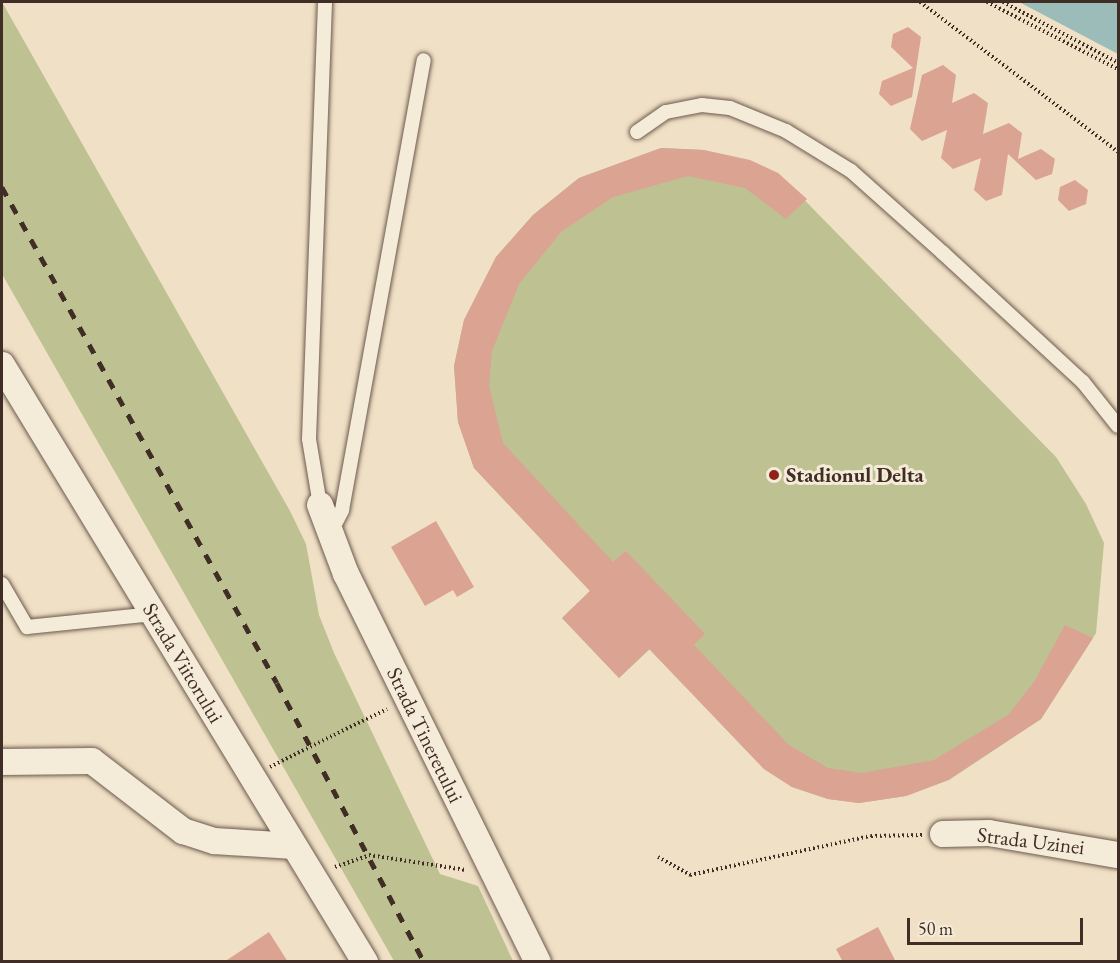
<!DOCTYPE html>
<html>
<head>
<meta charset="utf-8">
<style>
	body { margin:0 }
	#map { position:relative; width:1120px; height:963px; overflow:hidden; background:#f0e0c5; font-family:"EB Garamond",serif }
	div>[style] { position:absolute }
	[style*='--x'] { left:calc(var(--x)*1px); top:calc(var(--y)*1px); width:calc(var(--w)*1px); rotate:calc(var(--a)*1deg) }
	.green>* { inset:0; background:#bec191 }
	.water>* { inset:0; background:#9bbcb8 }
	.building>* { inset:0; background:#daa392 }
	.path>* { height:4px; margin-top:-2px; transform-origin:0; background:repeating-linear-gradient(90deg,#402d26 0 1.5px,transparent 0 4.5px) }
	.roads { filter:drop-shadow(0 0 2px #6c5a4e) drop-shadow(0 0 2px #6c5a4e) }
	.service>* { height:14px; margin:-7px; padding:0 7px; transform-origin:7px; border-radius:7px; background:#f5ebd9 }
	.minor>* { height:26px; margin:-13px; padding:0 13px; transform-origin:13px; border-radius:13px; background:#f5ebd9 }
	.rail>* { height:4.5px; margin-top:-2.25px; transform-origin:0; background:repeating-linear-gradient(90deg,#402d26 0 10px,transparent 0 20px) }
	.path-bridge>* { height:4px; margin-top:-2px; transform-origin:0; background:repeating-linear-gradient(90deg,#402d26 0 1.5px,transparent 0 4.5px) }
	.dots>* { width:16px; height:16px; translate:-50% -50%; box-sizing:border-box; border:3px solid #f5ebd9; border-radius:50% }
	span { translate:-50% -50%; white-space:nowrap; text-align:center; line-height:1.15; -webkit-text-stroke:6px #f5ebd9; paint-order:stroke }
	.poi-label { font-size:21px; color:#402d26; font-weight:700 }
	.left { translate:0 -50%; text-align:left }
	.street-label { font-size:21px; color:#402d26 }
	.frame { position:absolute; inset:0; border:3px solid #402d26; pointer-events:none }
	.scale { position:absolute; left:907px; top:918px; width:176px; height:27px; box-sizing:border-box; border:3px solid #402d26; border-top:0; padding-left:8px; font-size:18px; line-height:21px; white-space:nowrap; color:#402d26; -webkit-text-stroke:4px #f5ebd9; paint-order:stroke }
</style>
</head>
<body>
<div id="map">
	<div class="green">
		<div style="clip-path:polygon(2px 2px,290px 511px,306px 544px,319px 615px,334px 653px,440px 874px,478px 886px,513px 961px,394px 961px,2px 274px)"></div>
		<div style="clip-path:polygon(661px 148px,704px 150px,778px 173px,1056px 457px,1086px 504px,1104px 543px,1096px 633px,1041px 719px,949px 780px,906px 796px,859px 803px,828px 799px,792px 787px,764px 769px,650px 649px,619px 678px,562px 618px,590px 591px,474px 468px,458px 422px,454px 366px,464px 320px,496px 257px,533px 215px,579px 178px)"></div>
	</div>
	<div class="water">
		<div style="clip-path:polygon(1019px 2px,1118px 2px,1118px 54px)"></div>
	</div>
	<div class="building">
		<div style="clip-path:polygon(908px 27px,921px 37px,912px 97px,891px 106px,879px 94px,882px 81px,913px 68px,891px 47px,893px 34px)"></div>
		<div style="clip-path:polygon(943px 65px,956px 75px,952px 103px,974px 93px,988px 103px,983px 134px,1009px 123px,1022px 133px,1018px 159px,1041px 149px,1055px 159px,1052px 174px,1036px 180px,1008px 154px,1002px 195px,986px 201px,974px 190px,981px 158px,953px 169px,941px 158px,947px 130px,922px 141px,910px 129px,922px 75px)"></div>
		<div style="clip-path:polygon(661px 148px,704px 150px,750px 160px,778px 173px,807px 199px,786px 219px,745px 188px,688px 176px,613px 197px,561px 232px,519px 284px,492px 351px,489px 386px,503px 443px,613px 562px,626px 551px,705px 634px,694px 645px,789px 745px,828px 768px,862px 773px,934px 760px,1008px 715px,1034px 682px,1065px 625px,1093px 638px,1041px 719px,948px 780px,906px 796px,859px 803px,828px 799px,792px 787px,764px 769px,649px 649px,619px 678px,562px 618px,590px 591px,474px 468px,458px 422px,454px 366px,464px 320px,496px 257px,533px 215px,579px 178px)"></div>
		<div style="clip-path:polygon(1075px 180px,1088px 190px,1086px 204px,1069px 211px,1058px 200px,1060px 187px)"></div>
		<div style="clip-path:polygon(436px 521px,474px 587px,457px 597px,453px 590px,425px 606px,391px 547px)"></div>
		<div style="clip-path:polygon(878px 927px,896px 962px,843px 962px,836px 949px)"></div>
		<div style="clip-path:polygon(269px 932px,288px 962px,224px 962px)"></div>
	</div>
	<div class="path">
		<div style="--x:920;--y:2;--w:248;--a:37.1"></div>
		<div style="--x:987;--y:2;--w:147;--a:27.1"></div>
		<div style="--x:1003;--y:2;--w:130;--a:27.9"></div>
		<div style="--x:334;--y:735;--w:59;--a:-26.1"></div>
		<div style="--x:658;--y:857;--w:37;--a:29"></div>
		<div style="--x:690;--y:875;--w:185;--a:-12.2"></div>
		<div style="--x:871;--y:836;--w:51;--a:-1.1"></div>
		<div style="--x:335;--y:867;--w:36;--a:-19"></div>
		<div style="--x:369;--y:855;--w:98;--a:8.8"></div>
	</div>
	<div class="roads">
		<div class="service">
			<div style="--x:637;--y:132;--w:35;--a:-35"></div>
			<div style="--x:666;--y:112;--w:37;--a:-11"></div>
			<div style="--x:702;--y:105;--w:28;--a:6"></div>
			<div style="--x:730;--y:108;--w:61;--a:22.3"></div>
			<div style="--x:786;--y:131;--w:76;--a:31.6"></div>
			<div style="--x:851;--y:171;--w:123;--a:41.7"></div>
			<div style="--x:943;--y:253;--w:190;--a:42.7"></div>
			<div style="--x:1083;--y:382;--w:56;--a:51.5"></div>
			<div style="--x:320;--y:505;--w:67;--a:-99.5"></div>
			<div style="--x:309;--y:439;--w:437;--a:-87.9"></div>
			<div style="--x:331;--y:532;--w:25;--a:-63"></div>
			<div style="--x:342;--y:510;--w:457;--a:-79.7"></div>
			<div style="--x:2;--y:584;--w:50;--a:59.8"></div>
			<div style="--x:27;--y:627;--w:127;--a:-5.9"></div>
		</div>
		<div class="minor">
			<div style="--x:2;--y:365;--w:699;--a:58.7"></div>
			<div style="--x:320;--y:505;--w:74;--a:69.4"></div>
			<div style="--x:346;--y:574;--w:433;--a:63.7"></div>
			<div style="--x:2;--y:762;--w:90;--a:-0.6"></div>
			<div style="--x:92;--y:761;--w:115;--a:37.6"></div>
			<div style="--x:183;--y:831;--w:33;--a:18"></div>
			<div style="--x:214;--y:841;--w:80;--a:3.6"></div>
			<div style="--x:943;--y:834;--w:46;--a:-1.2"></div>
			<div style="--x:989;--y:833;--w:131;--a:9.7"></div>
		</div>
	</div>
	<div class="rail">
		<div style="--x:2;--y:187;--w:567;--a:60.99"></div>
		<div style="--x:277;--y:683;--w:315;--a:62.2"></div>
	</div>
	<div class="path-bridge">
		<div style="--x:270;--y:767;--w:72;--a:-26.6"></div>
	</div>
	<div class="dots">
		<div style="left:774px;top:475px;background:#8f2418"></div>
	</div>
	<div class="poi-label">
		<span class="left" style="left:786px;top:475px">Stadionul Delta</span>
	</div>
	<div class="street-label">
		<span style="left:183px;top:663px;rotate:59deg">Strada Viitorului</span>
		<span style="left:425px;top:735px;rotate:64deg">Strada Tineretului</span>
		<span style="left:1031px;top:841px;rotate:7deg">Strada Uzinei</span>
	</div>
	<div class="frame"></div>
	<div class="scale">50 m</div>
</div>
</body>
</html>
